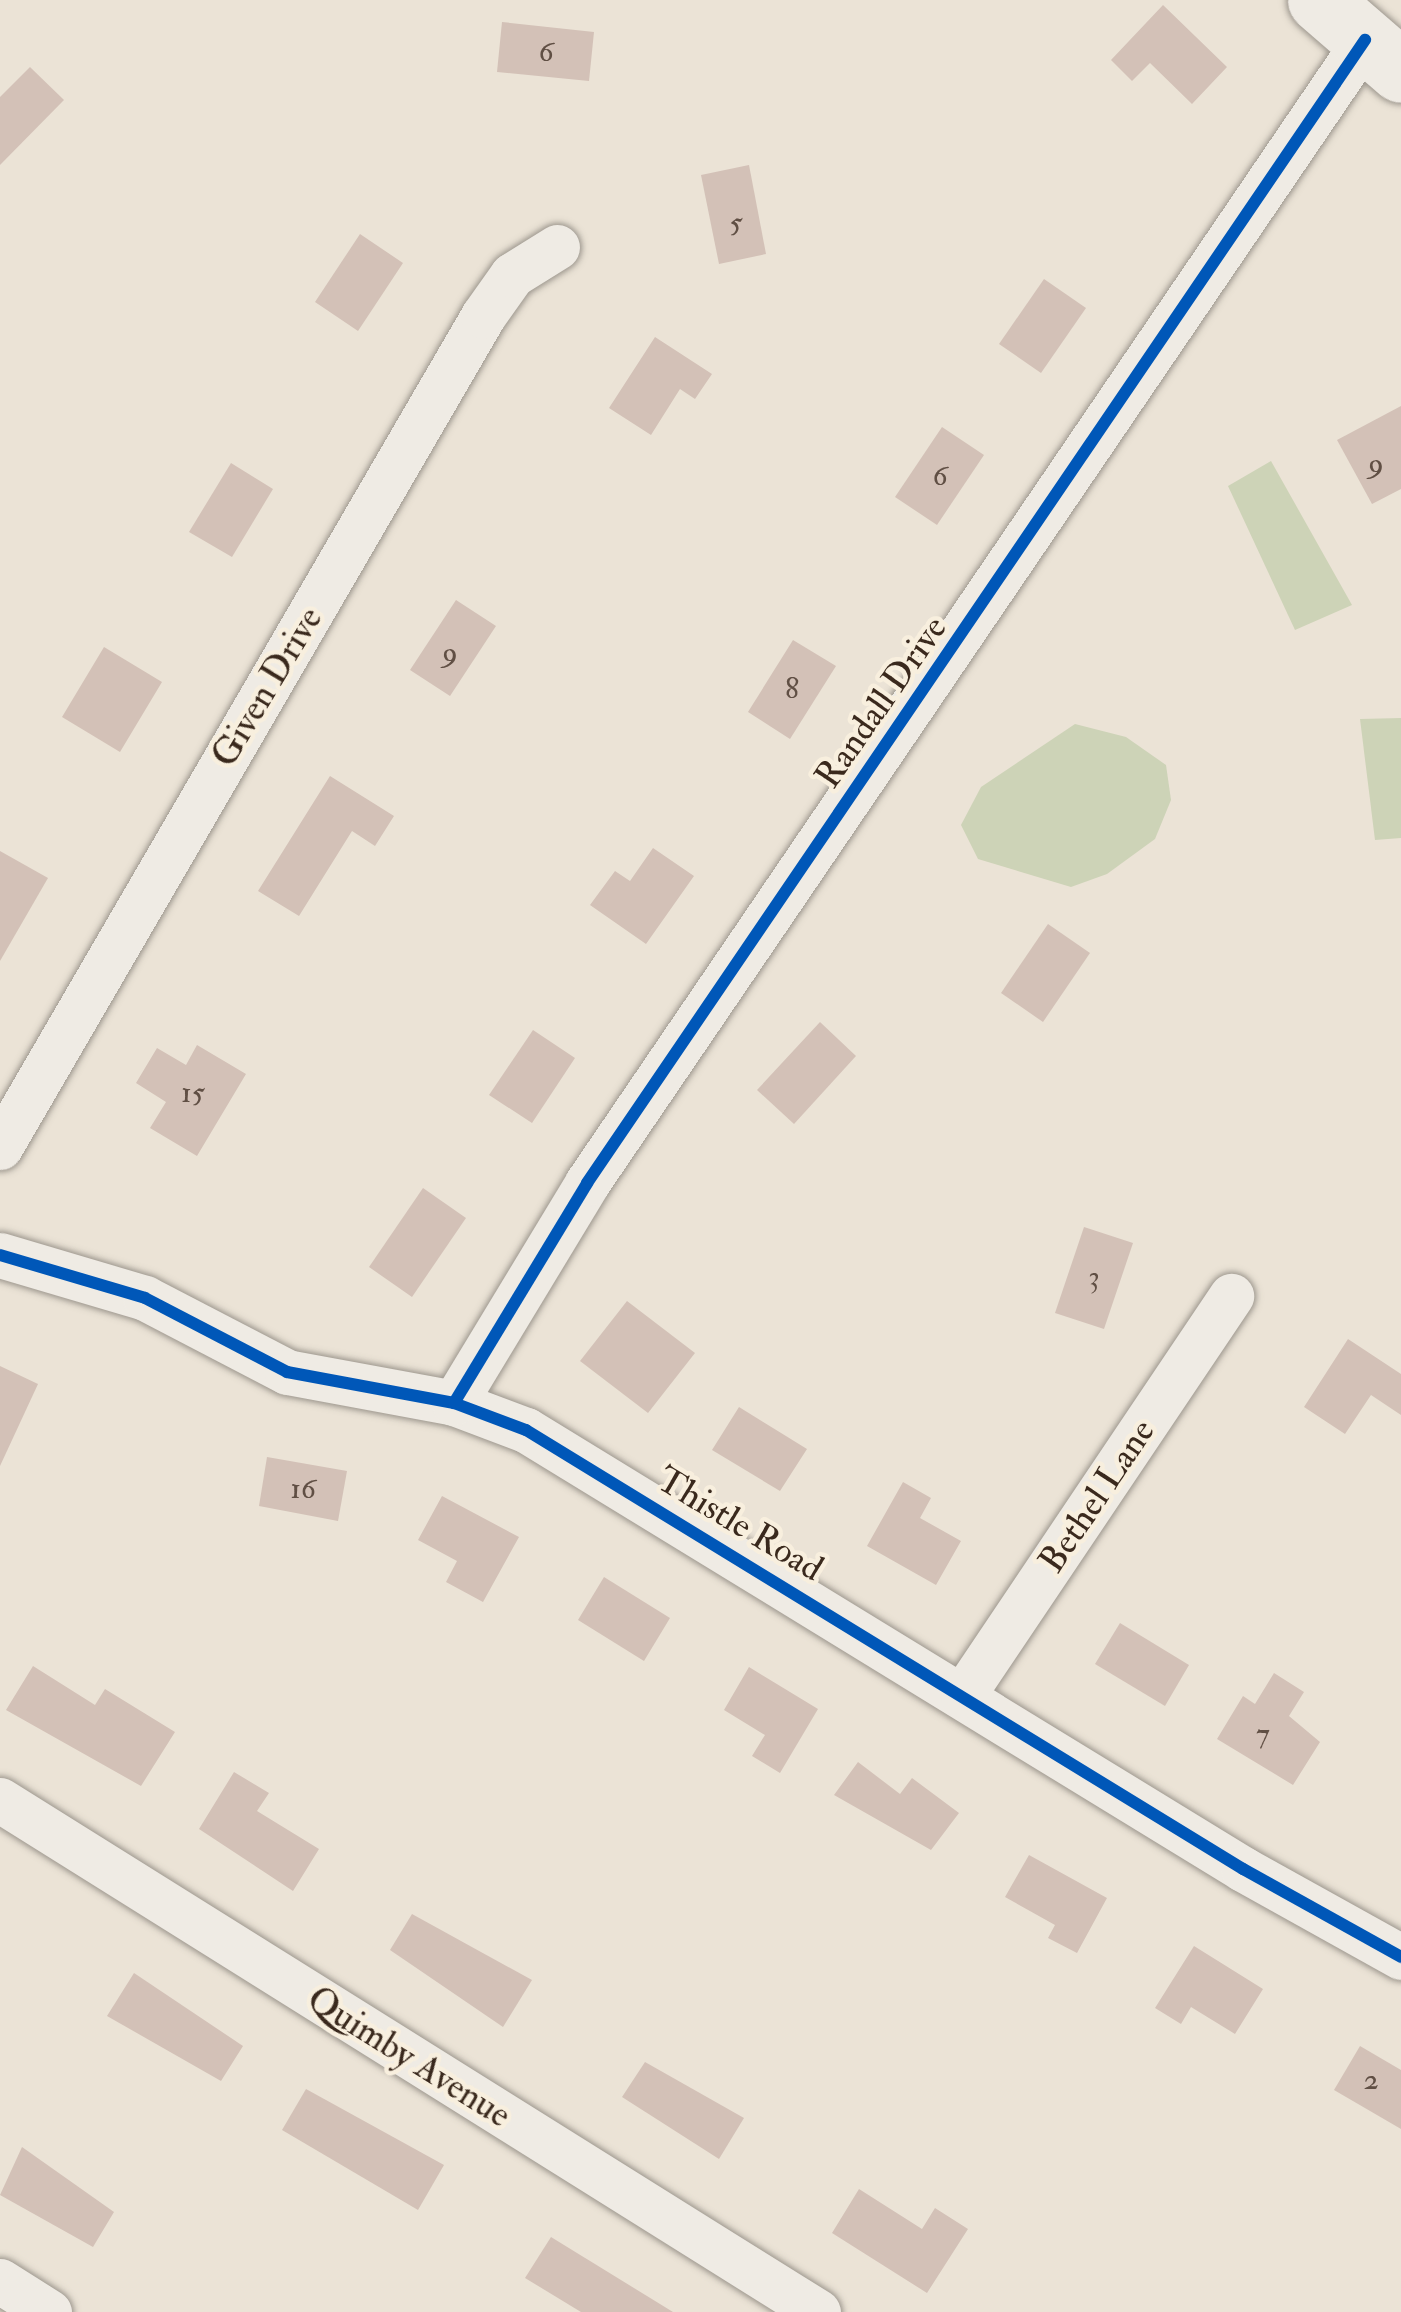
<!DOCTYPE html>
<html>
<head>
<meta charset="utf-8">
<style>
	body { margin:0 }
	#map { position:relative; width:1401px; height:2312px; overflow:hidden; background:#ebe3d6; font-family:"IM FELL Double Pica",serif }
	div>[style] { position:absolute }
	[style*='--x'] { left:calc(var(--x)*1px); top:calc(var(--y)*1px); width:calc(var(--w)*1px); rotate:calc(var(--a)*1deg) }
	.green>* { inset:0; background:#cdd3b7 }
	.building>* { inset:0; background:#d3c1b7 }
	.roads { filter:drop-shadow(0 0 3px #9d978e) drop-shadow(0 0 3px #9d978e) }
	.street>* { height:45px; margin:-22.5px; padding:0 22.5px; transform-origin:22.5px; border-radius:22.5px; background:#efebe4 }
	.secondary>* { height:63px; margin:-31.5px; padding:0 31.5px; transform-origin:31.5px; border-radius:31.5px; background:#efebe4 }
	.cycleway>* { height:12px; margin:-6px; padding:0 6px; transform-origin:6px; border-radius:6px; background:#0057b8 }
	span { translate:-50% -50%; white-space:nowrap; text-align:center; line-height:1.15; -webkit-text-stroke:9px #f8efde; paint-order:stroke }
	.number-label { font-size:30px; color:#604f44 }
	.number-label span { -webkit-text-stroke-width:0 }
	.street-label { font-size:36px; color:#3a291d }
</style>
</head>
<body>
<div id="map">
	<div class="green">
		<div style="clip-path:polygon(1271px 461px,1352px 605px,1295px 630px,1228px 486px)"></div>
		<div style="clip-path:polygon(1401px 718px,1401px 838px,1375px 840px,1360px 719px)"></div>
		<div style="clip-path:polygon(1075px 724px,1126px 737px,1166px 765px,1171px 800px,1155px 839px,1107px 874px,1071px 887px,978px 859px,961px 825px,981px 787px)"></div>
	</div>
	<div class="building">
		<div style="clip-path:polygon(1163px 5px,1227px 67px,1192px 104px,1150px 63px,1132px 81px,1111px 60px)"></div>
		<div style="clip-path:polygon(502px 22px,594px 32px,589px 81px,497px 72px)"></div>
		<div style="clip-path:polygon(30px 67px,64px 100px,0 165px,0 97px)"></div>
		<div style="clip-path:polygon(749px 165px,766px 254px,719px 264px,701px 175px)"></div>
		<div style="clip-path:polygon(360px 234px,403px 263px,358px 331px,315px 302px)"></div>
		<div style="clip-path:polygon(1044px 279px,1086px 308px,1041px 373px,999px 344px)"></div>
		<div style="clip-path:polygon(655px 337px,712px 374px,695px 399px,680px 389px,651px 435px,609px 408px)"></div>
		<div style="clip-path:polygon(1401px 406px,1401px 489px,1372px 504px,1337px 440px)"></div>
		<div style="clip-path:polygon(942px 427px,984px 455px,937px 525px,895px 497px)"></div>
		<div style="clip-path:polygon(231px 463px,273px 489px,232px 557px,189px 532px)"></div>
		<div style="clip-path:polygon(456px 600px,496px 626px,450px 696px,410px 670px)"></div>
		<div style="clip-path:polygon(793px 640px,836px 666px,790px 739px,748px 712px)"></div>
		<div style="clip-path:polygon(104px 647px,162px 682px,120px 752px,62px 717px)"></div>
		<div style="clip-path:polygon(330px 776px,394px 816px,375px 846px,352px 831px,299px 916px,258px 891px)"></div>
		<div style="clip-path:polygon(653px 848px,694px 876px,646px 944px,590px 905px,615px 871px,630px 881px)"></div>
		<div style="clip-path:polygon(0 851px,48px 878px,0 961px)"></div>
		<div style="clip-path:polygon(1048px 924px,1090px 953px,1043px 1022px,1001px 993px)"></div>
		<div style="clip-path:polygon(820px 1022px,856px 1056px,794px 1124px,757px 1090px)"></div>
		<div style="clip-path:polygon(533px 1030px,575px 1058px,532px 1123px,489px 1095px)"></div>
		<div style="clip-path:polygon(197px 1045px,246px 1074px,197px 1156px,150px 1128px,166px 1102px,136px 1083px,157px 1048px,186px 1065px)"></div>
		<div style="clip-path:polygon(423px 1188px,466px 1218px,412px 1297px,369px 1267px)"></div>
		<div style="clip-path:polygon(1084px 1227px,1133px 1243px,1104px 1329px,1055px 1313px)"></div>
		<div style="clip-path:polygon(627px 1301px,695px 1353px,648px 1413px,580px 1361px)"></div>
		<div style="clip-path:polygon(1348px 1339px,1401px 1374px,1401px 1415px,1371px 1395px,1345px 1434px,1304px 1407px)"></div>
		<div style="clip-path:polygon(0 1366px,38px 1384px,0 1466px)"></div>
		<div style="clip-path:polygon(739px 1407px,807px 1449px,780px 1491px,712px 1450px)"></div>
		<div style="clip-path:polygon(267px 1457px,347px 1471px,338px 1521px,259px 1506px)"></div>
		<div style="clip-path:polygon(903px 1482px,931px 1498px,920px 1518px,961px 1541px,936px 1585px,867px 1546px)"></div>
		<div style="clip-path:polygon(442px 1496px,519px 1537px,483px 1602px,446px 1582px,457px 1561px,418px 1540px)"></div>
		<div style="clip-path:polygon(604px 1577px,670px 1618px,644px 1661px,578px 1620px)"></div>
		<div style="clip-path:polygon(1120px 1623px,1189px 1665px,1165px 1706px,1095px 1664px)"></div>
		<div style="clip-path:polygon(33px 1666px,95px 1705px,105px 1689px,175px 1732px,141px 1786px,6px 1710px)"></div>
		<div style="clip-path:polygon(749px 1667px,818px 1709px,780px 1773px,752px 1756px,765px 1735px,724px 1710px)"></div>
		<div style="clip-path:polygon(1274px 1673px,1304px 1692px,1289px 1716px,1320px 1742px,1293px 1785px,1217px 1739px,1243px 1696px,1255px 1704px)"></div>
		<div style="clip-path:polygon(858px 1762px,900px 1794px,912px 1778px,959px 1813px,931px 1850px,834px 1795px)"></div>
		<div style="clip-path:polygon(234px 1772px,269px 1793px,257px 1811px,319px 1849px,293px 1891px,199px 1829px)"></div>
		<div style="clip-path:polygon(1029px 1855px,1107px 1898px,1077px 1953px,1048px 1938px,1055px 1925px,1005px 1897px)"></div>
		<div style="clip-path:polygon(412px 1914px,532px 1980px,503px 2027px,390px 1950px)"></div>
		<div style="clip-path:polygon(1194px 1946px,1263px 1989px,1235px 2034px,1191px 2007px,1181px 2024px,1155px 2008px)"></div>
		<div style="clip-path:polygon(134px 1973px,243px 2046px,221px 2081px,107px 2016px)"></div>
		<div style="clip-path:polygon(1360px 2046px,1401px 2070px,1401px 2129px,1334px 2090px)"></div>
		<div style="clip-path:polygon(645px 2062px,744px 2118px,719px 2159px,622px 2097px)"></div>
		<div style="clip-path:polygon(306px 2089px,444px 2165px,418px 2210px,282px 2130px)"></div>
		<div style="clip-path:polygon(22px 2147px,114px 2212px,93px 2247px,0 2195px)"></div>
		<div style="clip-path:polygon(859px 2189px,922px 2229px,935px 2208px,968px 2229px,927px 2293px,832px 2233px)"></div>
		<div style="clip-path:polygon(551px 2237px,673px 2312px,581px 2312px,525px 2278px)"></div>
	</div>
	<div class="roads">
		<div class="street">
			<div style="--x:0;--y:1147;--w:961;--a:-59.83"></div>
			<div style="--x:483;--y:316;--w:50;--a:-54.7"></div>
			<div style="--x:512;--y:275;--w:53;--a:-31.9"></div>
			<div style="--x:0;--y:1255;--w:151;--a:16.5"></div>
			<div style="--x:145;--y:1298;--w:160;--a:27.5"></div>
			<div style="--x:287;--y:1372;--w:170;--a:10.5"></div>
			<div style="--x:454;--y:1403;--w:77;--a:20.6"></div>
			<div style="--x:526;--y:1430;--w:841;--a:31.48"></div>
			<div style="--x:1243;--y:1869;--w:181;--a:29.1"></div>
			<div style="--x:454;--y:1403;--w:257;--a:-58.8"></div>
			<div style="--x:587;--y:1183;--w:1383;--a:-55.76"></div>
			<div style="--x:963;--y:1695;--w:481;--a:-56.1"></div>
			<div style="--x:0;--y:1800;--w:965;--a:32.04"></div>
			<div style="--x:0;--y:2281;--w:58;--a:32.3"></div>
		</div>
		<div class="secondary">
			<div style="--x:1319;--y:0;--w:108;--a:40.9"></div>
		</div>
	</div>
	<div class="cycleway">
		<div style="--x:0;--y:1255;--w:151;--a:16.5"></div>
		<div style="--x:145;--y:1298;--w:160;--a:27.5"></div>
		<div style="--x:287;--y:1372;--w:170;--a:10.5"></div>
		<div style="--x:454;--y:1403;--w:77;--a:20.6"></div>
		<div style="--x:526;--y:1430;--w:841;--a:31.48"></div>
		<div style="--x:1243;--y:1869;--w:181;--a:29.1"></div>
		<div style="--x:454;--y:1403;--w:257;--a:-58.8"></div>
		<div style="--x:587;--y:1183;--w:1383;--a:-55.76"></div>
	</div>
	<div class="number-label">
		<span style="left:546px;top:52px">6</span>
		<span style="left:736px;top:223px">5</span>
		<span style="left:1376px;top:464px">9</span>
		<span style="left:940px;top:476px">6</span>
		<span style="left:450px;top:653px">9</span>
		<span style="left:792px;top:689px">8</span>
		<span style="left:193px;top:1093px">15</span>
		<span style="left:1094px;top:1277px">3</span>
		<span style="left:303px;top:1489px">16</span>
		<span style="left:1263px;top:1734px">7</span>
		<span style="left:1371px;top:2080px">2</span>
	</div>
	<div class="street-label">
		<span style="left:267px;top:687px;rotate:-59deg">Given Drive</span>
		<span style="left:881px;top:702px;rotate:-55deg">Randall Drive</span>
		<span style="left:1097px;top:1496px;rotate:-56deg">Bethel Lane</span>
		<span style="left:740px;top:1524px;rotate:31deg">Thistle Road</span>
		<span style="left:409px;top:2057px;rotate:32deg">Quimby Avenue</span>
	</div>
</div>
</body>
</html>
